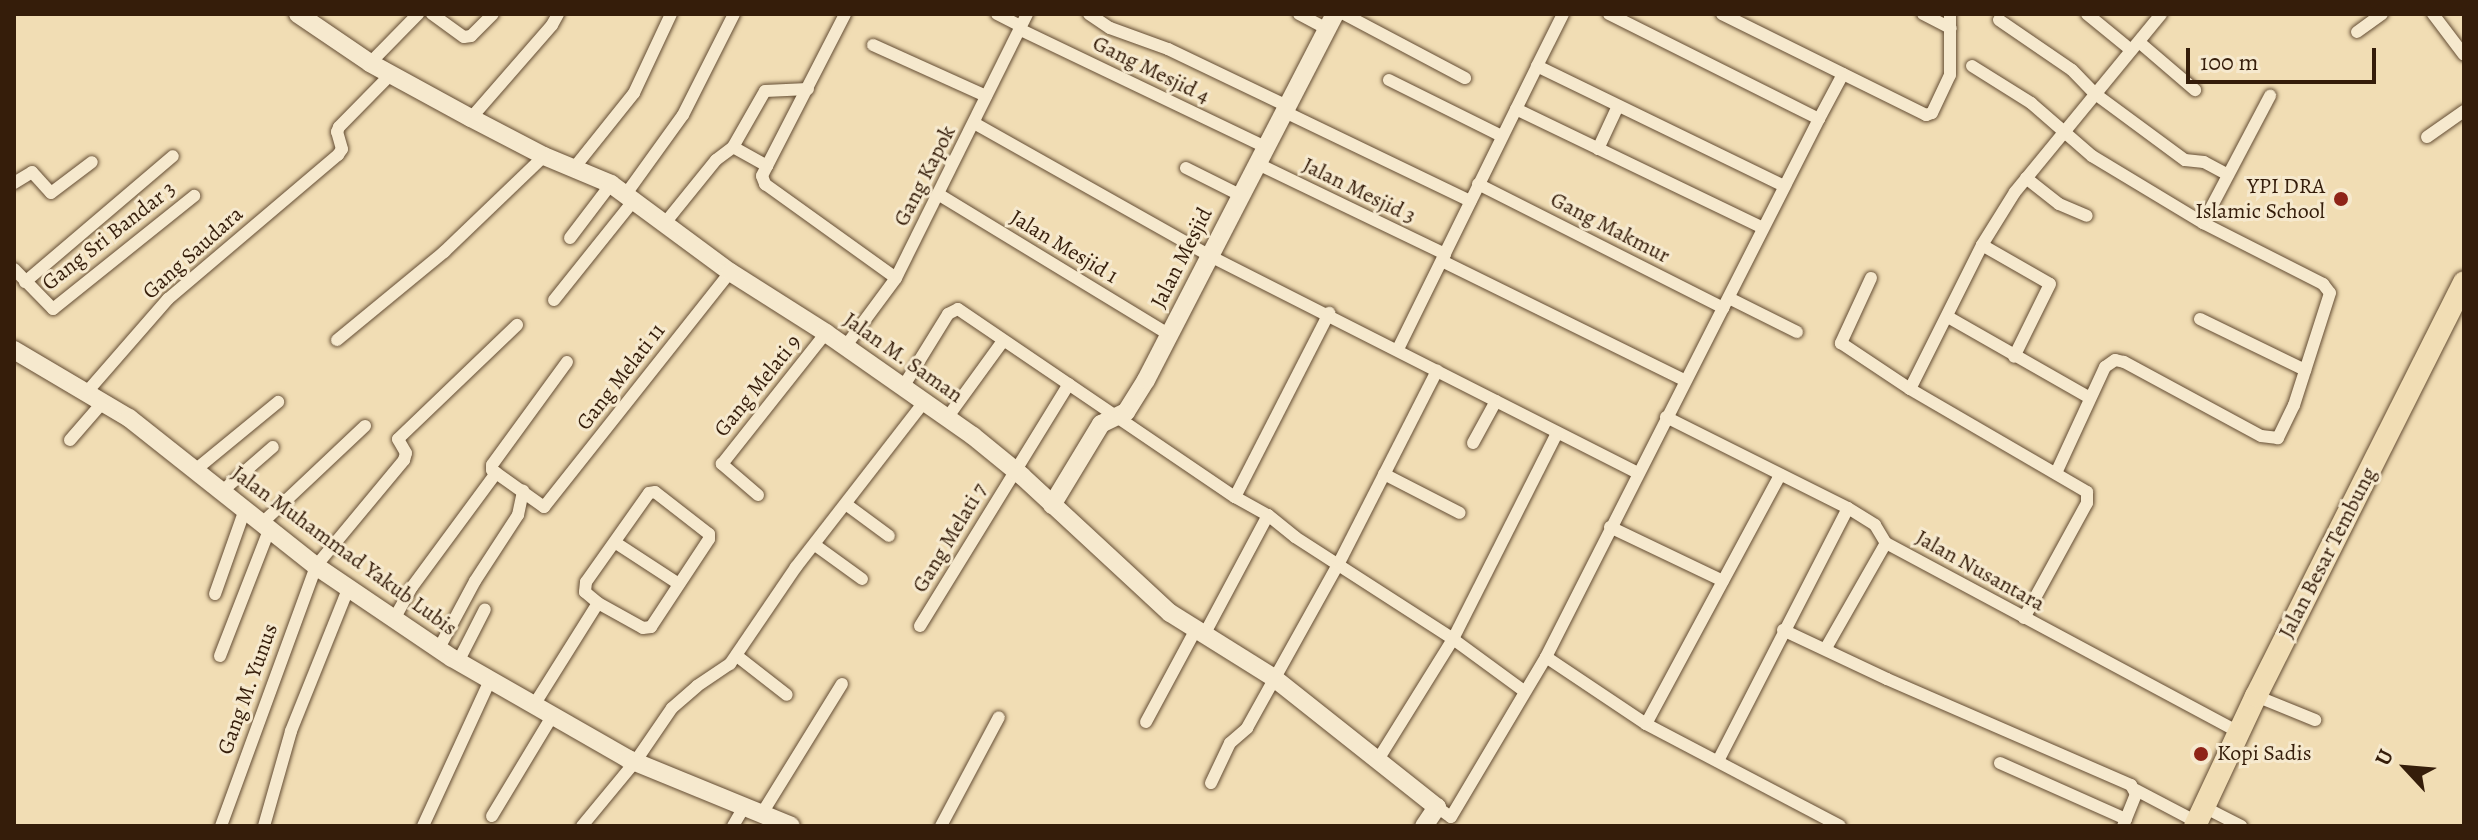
<!DOCTYPE html>
<html>
<head>
<meta charset="utf-8">
<style>
	body { margin:0 }
	#map { position:relative; width:2478px; height:840px; overflow:hidden; background:#f1ddb4; font-family:Alegreya,serif }
	div>[style] { position:absolute }
	[style*='--x'] { left:calc(var(--x)*1px); top:calc(var(--y)*1px); width:calc(var(--w)*1px); rotate:calc(var(--a)*1deg) }
	.roads { filter:drop-shadow(0 0 2px #644d34) drop-shadow(0 0 2px #644d34) }
	.street>* { height:12px; margin:-6px; padding:0 6px; transform-origin:6px; border-radius:6px; background:#f6e9ce }
	.secondary>* { height:18px; margin:-9px; padding:0 9px; transform-origin:9px; border-radius:9px; background:#f6e9ce }
	.highway>* { height:22px; margin:-11px; padding:0 11px; transform-origin:11px; border-radius:11px; background:#f1ddb4 }
	.dots>* { width:22px; height:22px; translate:-50% -50%; box-sizing:border-box; border:4px solid #f6e9ce; border-radius:50% }
	span { translate:-50% -50%; white-space:nowrap; text-align:center; line-height:1.15; -webkit-text-stroke:6px #f6e9ce; paint-order:stroke }
	.street-label { font-size:22px; color:#351d0a }
	.poi-label { font-size:22px; color:#351d0a }
	.right { translate:-100% -50%; text-align:right }
	.left { translate:0 -50%; text-align:left }
	.frame { position:absolute; inset:0; border:16px solid #351d0a; pointer-events:none }
	.north { position:absolute; left:2366px; top:728px; width:80px; height:80px; -webkit-text-stroke:6px #f6e9ce; paint-order:stroke; rotate:296deg; font-size:22px; font-weight:700; line-height:32px; text-align:center; color:#351d0a }
	.north::after { content:''; display:block; margin:auto; width:28px; height:36px; background:#351d0a; clip-path:polygon(50% 0,100% 100%,50% 72%,0 100%) }
	.scale { position:absolute; left:2186px; top:48px; width:190px; height:36px; box-sizing:border-box; border:4px solid #351d0a; border-top:0; padding-left:10px; font-size:24px; line-height:28px; white-space:nowrap; color:#351d0a; -webkit-text-stroke:6px #f6e9ce; paint-order:stroke }
</style>
</head>
<body>
<div id="map">
	<div class="roads">
		<div class="street">
			<div style="--x:432;--y:14;--w:39;--a:36"></div>
			<div style="--x:464;--y:37;--w:7;--a:-8"></div>
			<div style="--x:471;--y:36;--w:31;--a:-45"></div>
			<div style="--x:997;--y:14;--w:27;--a:27"></div>
			<div style="--x:1089;--y:14;--w:25;--a:34"></div>
			<div style="--x:1110;--y:28;--w:62;--a:19.9"></div>
			<div style="--x:1168;--y:49;--w:132;--a:25.6"></div>
			<div style="--x:1299;--y:14;--w:32;--a:28"></div>
			<div style="--x:1344;--y:14;--w:137;--a:27.9"></div>
			<div style="--x:1722;--y:14;--w:228;--a:26.3"></div>
			<div style="--x:1926;--y:115;--w:6;--a:-18"></div>
			<div style="--x:1932;--y:113;--w:42;--a:-64.7"></div>
			<div style="--x:1950;--y:75;--w:61;--a:-90"></div>
			<div style="--x:1923;--y:14;--w:31;--a:27"></div>
			<div style="--x:2087;--y:14;--w:57;--a:39.3"></div>
			<div style="--x:2433;--y:14;--w:51;--a:52.9"></div>
			<div style="--x:1999;--y:20;--w:88;--a:34.4"></div>
			<div style="--x:2072;--y:70;--w:32;--a:46"></div>
			<div style="--x:2094;--y:93;--w:113;--a:36.4"></div>
			<div style="--x:2185;--y:160;--w:19;--a:6"></div>
			<div style="--x:2204;--y:162;--w:27;--a:28"></div>
			<div style="--x:1019;--y:29;--w:273;--a:25.6"></div>
			<div style="--x:2357;--y:32;--w:31;--a:-36"></div>
			<div style="--x:2139;--y:42;--w:74;--a:40.6"></div>
			<div style="--x:873;--y:45;--w:124;--a:24.3"></div>
			<div style="--x:370;--y:63;--w:69;--a:-45.6"></div>
			<div style="--x:1537;--y:66;--w:58;--a:-63.4"></div>
			<div style="--x:1972;--y:66;--w:70;--a:32.1"></div>
			<div style="--x:2031;--y:103;--w:81;--a:41"></div>
			<div style="--x:2092;--y:156;--w:130;--a:31.1"></div>
			<div style="--x:2203;--y:223;--w:135;--a:26.9"></div>
			<div style="--x:2323;--y:284;--w:11;--a:52"></div>
			<div style="--x:2330;--y:293;--w:118;--a:107.8"></div>
			<div style="--x:2294;--y:405;--w:37;--a:116"></div>
			<div style="--x:2278;--y:438;--w:17;--a:-173"></div>
			<div style="--x:2261;--y:436;--w:156;--a:-151.6"></div>
			<div style="--x:2124;--y:362;--w:9;--a:-167"></div>
			<div style="--x:2115;--y:360;--w:12;--a:145"></div>
			<div style="--x:2105;--y:367;--w:117;--a:114.8"></div>
			<div style="--x:1389;--y:80;--w:126;--a:26.4"></div>
			<div style="--x:1516;--y:109;--w:274;--a:25.7"></div>
			<div style="--x:1283;--y:111;--w:208;--a:25.7"></div>
			<div style="--x:471;--y:118;--w:123;--a:-48.9"></div>
			<div style="--x:552;--y:25;--w:13;--a:-61"></div>
			<div style="--x:1819;--y:119;--w:51;--a:-61.9"></div>
			<div style="--x:974;--y:123;--w:271;--a:29.4"></div>
			<div style="--x:1210;--y:256;--w:479;--a:26.9"></div>
			<div style="--x:2427;--y:137;--w:45;--a:-35.1"></div>
			<div style="--x:733;--y:147;--w:39;--a:29"></div>
			<div style="--x:767;--y:166;--w:171;--a:-62.8"></div>
			<div style="--x:1598;--y:149;--w:47;--a:-65.1"></div>
			<div style="--x:1256;--y:163;--w:210;--a:25.7"></div>
			<div style="--x:767;--y:166;--w:11;--a:117"></div>
			<div style="--x:762;--y:176;--w:9;--a:69"></div>
			<div style="--x:765;--y:184;--w:161;--a:35.7"></div>
			<div style="--x:574;--y:168;--w:96;--a:-51.3"></div>
			<div style="--x:634;--y:93;--w:87;--a:-64.9"></div>
			<div style="--x:1186;--y:168;--w:60;--a:26.6"></div>
			<div style="--x:2026;--y:178;--w:42;--a:38.2"></div>
			<div style="--x:2059;--y:204;--w:30;--a:23"></div>
			<div style="--x:14;--y:183;--w:21;--a:-31"></div>
			<div style="--x:32;--y:172;--w:28;--a:48"></div>
			<div style="--x:51;--y:193;--w:51;--a:-37.1"></div>
			<div style="--x:1478;--y:184;--w:275;--a:26.8"></div>
			<div style="--x:626;--y:194;--w:97;--a:-54.2"></div>
			<div style="--x:683;--y:115;--w:113;--a:-63.2"></div>
			<div style="--x:938;--y:194;--w:271;--a:31.3"></div>
			<div style="--x:665;--y:223;--w:81;--a:-51"></div>
			<div style="--x:716;--y:160;--w:21;--a:-37"></div>
			<div style="--x:733;--y:147;--w:64;--a:-60.3"></div>
			<div style="--x:765;--y:91;--w:43;--a:-2.7"></div>
			<div style="--x:2203;--y:223;--w:144;--a:-62.2"></div>
			<div style="--x:570;--y:238;--w:68;--a:-52.8"></div>
			<div style="--x:1982;--y:245;--w:78;--a:29.8"></div>
			<div style="--x:2050;--y:284;--w:81;--a:116.3"></div>
			<div style="--x:1442;--y:261;--w:270;--a:26.2"></div>
			<div style="--x:14;--y:269;--w:56;--a:45.7"></div>
			<div style="--x:53;--y:309;--w:181;--a:-38.7"></div>
			<div style="--x:1871;--y:278;--w:72;--a:114.8"></div>
			<div style="--x:1841;--y:343;--w:83;--a:33.7"></div>
			<div style="--x:25;--y:282;--w:194;--a:-40.4"></div>
			<div style="--x:1729;--y:298;--w:76;--a:26.6"></div>
			<div style="--x:554;--y:300;--w:129;--a:-51.3"></div>
			<div style="--x:1948;--y:317;--w:163;--a:29.7"></div>
			<div style="--x:2200;--y:319;--w:117;--a:25.9"></div>
			<div style="--x:337;--y:340;--w:139;--a:-39.4"></div>
			<div style="--x:444;--y:252;--w:139;--a:-43.8"></div>
			<div style="--x:845;--y:347;--w:86;--a:-53.5"></div>
			<div style="--x:896;--y:278;--w:295;--a:-63.6"></div>
			<div style="--x:1398;--y:349;--w:315;--a:-63.8"></div>
			<div style="--x:1537;--y:66;--w:275;--a:25.9"></div>
			<div style="--x:567;--y:362;--w:127;--a:126.1"></div>
			<div style="--x:492;--y:465;--w:5;--a:90"></div>
			<div style="--x:492;--y:470;--w:64;--a:35.4"></div>
			<div style="--x:544;--y:507;--w:300;--a:-51.6"></div>
			<div style="--x:903;--y:387;--w:86;--a:-58.3"></div>
			<div style="--x:948;--y:314;--w:11;--a:-27"></div>
			<div style="--x:958;--y:309;--w:335;--a:34.2"></div>
			<div style="--x:1235;--y:497;--w:38;--a:29"></div>
			<div style="--x:1268;--y:515;--w:35;--a:39"></div>
			<div style="--x:1295;--y:537;--w:188;--a:32.8"></div>
			<div style="--x:1453;--y:639;--w:88;--a:36.2"></div>
			<div style="--x:86;--y:393;--w:125;--a:-48.9"></div>
			<div style="--x:168;--y:299;--w:223;--a:-40.3"></div>
			<div style="--x:338;--y:155;--w:7;--a:-56"></div>
			<div style="--x:342;--y:149;--w:18;--a:-106"></div>
			<div style="--x:337;--y:132;--w:5;--a:-68"></div>
			<div style="--x:339;--y:127;--w:74;--a:-45.5"></div>
			<div style="--x:1666;--y:417;--w:203;--a:26.6"></div>
			<div style="--x:1848;--y:508;--w:32;--a:32"></div>
			<div style="--x:1875;--y:525;--w:21;--a:59"></div>
			<div style="--x:1886;--y:543;--w:400;--a:28.2"></div>
			<div style="--x:947;--y:418;--w:95;--a:-54"></div>
			<div style="--x:70;--y:440;--w:50;--a:-49"></div>
			<div style="--x:1473;--y:443;--w:48;--a:-61.3"></div>
			<div style="--x:194;--y:471;--w:109;--a:-39.4"></div>
			<div style="--x:1384;--y:474;--w:85;--a:27.2"></div>
			<div style="--x:220;--y:493;--w:70;--a:-41"></div>
			<div style="--x:758;--y:495;--w:48;--a:-139.3"></div>
			<div style="--x:722;--y:464;--w:167;--a:-51.6"></div>
			<div style="--x:1235;--y:497;--w:207;--a:-62.9"></div>
			<div style="--x:847;--y:505;--w:52;--a:36.4"></div>
			<div style="--x:261;--y:524;--w:143;--a:-43.3"></div>
			<div style="--x:1610;--y:527;--w:125;--a:25.5"></div>
			<div style="--x:616;--y:543;--w:75;--a:33.1"></div>
			<div style="--x:815;--y:545;--w:58;--a:35.9"></div>
			<div style="--x:215;--y:594;--w:87;--a:-70.5"></div>
			<div style="--x:2024;--y:618;--w:131;--a:-61.3"></div>
			<div style="--x:2087;--y:503;--w:11;--a:-90"></div>
			<div style="--x:2087;--y:492;--w:205;--a:-149.8"></div>
			<div style="--x:1910;--y:389;--w:161;--a:-63.4"></div>
			<div style="--x:1982;--y:245;--w:62;--a:-58.1"></div>
			<div style="--x:2015;--y:192;--w:230;--a:-50.6"></div>
			<div style="--x:393;--y:621;--w:39;--a:-61"></div>
			<div style="--x:412;--y:587;--w:142;--a:-53.6"></div>
			<div style="--x:920;--y:626;--w:284;--a:-58.4"></div>
			<div style="--x:1783;--y:630;--w:115;--a:25.2"></div>
			<div style="--x:1887;--y:679;--w:266;--a:23.5"></div>
			<div style="--x:2131;--y:785;--w:10;--a:61"></div>
			<div style="--x:2136;--y:794;--w:35;--a:112"></div>
			<div style="--x:1204;--y:635;--w:136;--a:-61.9"></div>
			<div style="--x:1826;--y:648;--w:121;--a:-60.3"></div>
			<div style="--x:438;--y:650;--w:78;--a:-61.8"></div>
			<div style="--x:475;--y:581;--w:79;--a:-56.9"></div>
			<div style="--x:518;--y:515;--w:25;--a:-78"></div>
			<div style="--x:220;--y:656;--w:135;--a:-68.7"></div>
			<div style="--x:737;--y:656;--w:63;--a:38"></div>
			<div style="--x:1546;--y:657;--w:120;--a:33.8"></div>
			<div style="--x:1646;--y:724;--w:219;--a:27.7"></div>
			<div style="--x:458;--y:662;--w:59;--a:-63"></div>
			<div style="--x:2256;--y:696;--w:64;--a:22.1"></div>
			<div style="--x:534;--y:705;--w:120;--a:-57.9"></div>
			<div style="--x:598;--y:603;--w:51;--a:29.1"></div>
			<div style="--x:643;--y:628;--w:8;--a:-7"></div>
			<div style="--x:651;--y:627;--w:105;--a:-56.6"></div>
			<div style="--x:709;--y:539;--w:5;--a:-90"></div>
			<div style="--x:709;--y:534;--w:68;--a:-142.1"></div>
			<div style="--x:655;--y:492;--w:6;--a:171"></div>
			<div style="--x:649;--y:493;--w:109;--a:125.3"></div>
			<div style="--x:586;--y:582;--w:10;--a:96"></div>
			<div style="--x:585;--y:592;--w:17;--a:40"></div>
			<div style="--x:1146;--y:722;--w:106;--a:-61.7"></div>
			<div style="--x:1646;--y:724;--w:283;--a:-61.7"></div>
			<div style="--x:1379;--y:758;--w:140;--a:-58.1"></div>
			<div style="--x:1453;--y:639;--w:231;--a:-63.2"></div>
			<div style="--x:1719;--y:759;--w:282;--a:-62.8"></div>
			<div style="--x:2000;--y:763;--w:138;--a:24"></div>
			<div style="--x:1211;--y:783;--w:44;--a:-64.6"></div>
			<div style="--x:1230;--y:743;--w:23;--a:-41"></div>
			<div style="--x:1247;--y:728;--w:189;--a:-60.9"></div>
			<div style="--x:1339;--y:563;--w:216;--a:-63"></div>
			<div style="--x:2136;--y:790;--w:69;--a:27.7"></div>
			<div style="--x:1437;--y:807;--w:17;--a:36"></div>
			<div style="--x:1451;--y:817;--w:186;--a:-59.3"></div>
			<div style="--x:1546;--y:657;--w:603;--a:-63.1"></div>
			<div style="--x:1819;--y:119;--w:235;--a:-153.4"></div>
			<div style="--x:2204;--y:807;--w:42;--a:27.2"></div>
			<div style="--x:761;--y:815;--w:154;--a:-58.3"></div>
			<div style="--x:492;--y:816;--w:118;--a:-58.9"></div>
			<div style="--x:221;--y:826;--w:277;--a:-69.9"></div>
			<div style="--x:316;--y:566;--w:138;--a:-50.3"></div>
			<div style="--x:404;--y:460;--w:7;--a:-74"></div>
			<div style="--x:406;--y:453;--w:16;--a:-120"></div>
			<div style="--x:398;--y:439;--w:165;--a:-43.8"></div>
			<div style="--x:264;--y:826;--w:99;--a:-74.1"></div>
			<div style="--x:291;--y:731;--w:153;--a:-68.1"></div>
			<div style="--x:423;--y:826;--w:161;--a:-65.3"></div>
			<div style="--x:582;--y:826;--w:83;--a:-50.4"></div>
			<div style="--x:635;--y:762;--w:65;--a:-55.6"></div>
			<div style="--x:672;--y:708;--w:33;--a:-41"></div>
			<div style="--x:697;--y:686;--w:40;--a:-34"></div>
			<div style="--x:730;--y:664;--w:117;--a:-55.8"></div>
			<div style="--x:796;--y:567;--w:209;--a:-52.2"></div>
			<div style="--x:733;--y:826;--w:22;--a:-60"></div>
			<div style="--x:941;--y:826;--w:123;--a:-62"></div>
		</div>
		<div class="secondary">
			<div style="--x:298;--y:14;--w:87;--a:34.2"></div>
			<div style="--x:370;--y:63;--w:115;--a:28.6"></div>
			<div style="--x:471;--y:118;--w:82;--a:27.5"></div>
			<div style="--x:544;--y:156;--w:73;--a:22.7"></div>
			<div style="--x:611;--y:184;--w:148;--a:36.5"></div>
			<div style="--x:730;--y:272;--w:114;--a:32.4"></div>
			<div style="--x:826;--y:333;--w:179;--a:35"></div>
			<div style="--x:973;--y:436;--w:63;--a:39.2"></div>
			<div style="--x:1022;--y:476;--w:202;--a:42.8"></div>
			<div style="--x:1170;--y:613;--w:123;--a:32"></div>
			<div style="--x:1274;--y:678;--w:208;--a:38.4"></div>
			<div style="--x:1437;--y:807;--w:23;--a:124"></div>
			<div style="--x:14;--y:350;--w:134;--a:30.6"></div>
			<div style="--x:129;--y:418;--w:238;--a:38.4"></div>
			<div style="--x:316;--y:566;--w:164;--a:34.1"></div>
			<div style="--x:452;--y:658;--w:203;--a:29.8"></div>
			<div style="--x:628;--y:759;--w:176;--a:22.3"></div>
			<div style="--x:1052;--y:505;--w:95;--a:-58.8"></div>
			<div style="--x:1101;--y:424;--w:28;--a:-26"></div>
			<div style="--x:1126;--y:412;--w:38;--a:-58"></div>
			<div style="--x:1146;--y:380;--w:412;--a:-62.7"></div>
		</div>
		<div class="highway">
			<div style="--x:2195;--y:826;--w:144;--a:-64.9"></div>
			<div style="--x:2256;--y:696;--w:463;--a:-63.3"></div>
		</div>
	</div>
	<div class="dots">
		<div style="left:2341px;top:199px;background:#8f2418"></div>
		<div style="left:2201px;top:754px;background:#8f2418"></div>
	</div>
	<div class="street-label">
		<span style="left:1151px;top:70px;rotate:26deg">Gang Mesjid 4</span>
		<span style="left:925px;top:176px;rotate:-63deg">Gang Kapok</span>
		<span style="left:1359px;top:191px;rotate:26deg">Jalan Mesjid 3</span>
		<span style="left:1610px;top:228px;rotate:27deg">Gang Makmur</span>
		<span style="left:109px;top:236px;rotate:-38deg">Gang Sri Bandar 3</span>
		<span style="left:1064px;top:247px;rotate:31deg">Jalan Mesjid 1</span>
		<span style="left:193px;top:253px;rotate:-42deg">Gang Saudara</span>
		<span style="left:1182px;top:258px;rotate:-63deg">Jalan Mesjid</span>
		<span style="left:903px;top:358px;rotate:35deg">Jalan M. Saman</span>
		<span style="left:621px;top:377px;rotate:-52deg">Gang Melati 11</span>
		<span style="left:758px;top:386px;rotate:-51deg">Gang Melati 9</span>
		<span style="left:950px;top:538px;rotate:-59deg">Gang Melati 7</span>
		<span style="left:344px;top:551px;rotate:36deg">Jalan Muhammad Yakub Lubis</span>
		<span style="left:2328px;top:553px;rotate:-63deg">Jalan Besar Tembung</span>
		<span style="left:1980px;top:571px;rotate:29deg">Jalan Nusantara</span>
		<span style="left:248px;top:689px;rotate:-70deg">Gang M. Yunus</span>
	</div>
	<div class="poi-label">
		<span class="right" style="left:2325px;top:199px">YPI DRA<br>Islamic School</span>
		<span class="left" style="left:2217px;top:754px">Kopi Sadis</span>
	</div>
	<div class="frame"></div>
	<div class="north">U</div>
	<div class="scale">100 m</div>
</div>
</body>
</html>
